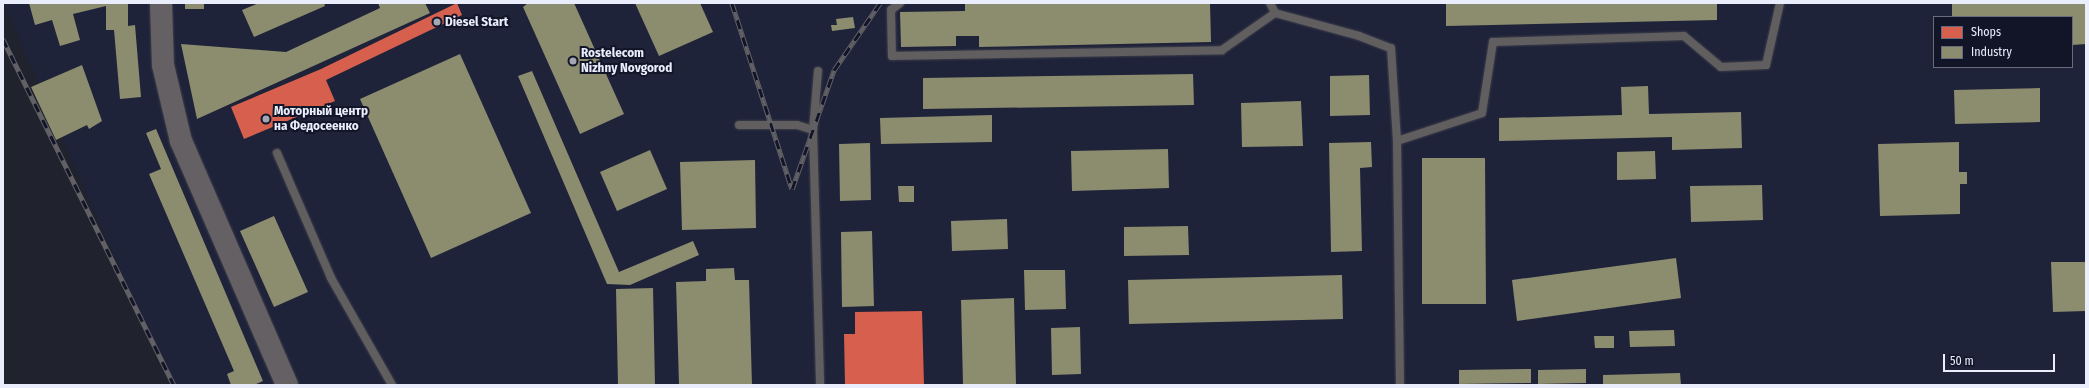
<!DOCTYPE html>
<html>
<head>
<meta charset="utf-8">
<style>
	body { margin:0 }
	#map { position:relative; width:2089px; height:388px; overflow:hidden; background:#20222d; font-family:"Fira Sans Condensed",sans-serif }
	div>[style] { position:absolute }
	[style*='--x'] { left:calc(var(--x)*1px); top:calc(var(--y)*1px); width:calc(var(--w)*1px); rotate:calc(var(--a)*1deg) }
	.built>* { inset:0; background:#1f233a }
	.shops>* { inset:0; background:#d6604d }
	.industry>* { inset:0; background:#8c8c6e }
	.roads { filter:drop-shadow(0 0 1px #3d3f49) drop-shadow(0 0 1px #3d3f49) }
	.service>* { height:8px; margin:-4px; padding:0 4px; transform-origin:4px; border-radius:4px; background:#615e60 }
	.secondary>* { height:22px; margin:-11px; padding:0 11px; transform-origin:11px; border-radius:11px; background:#646064 }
	.rail>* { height:4.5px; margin-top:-2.25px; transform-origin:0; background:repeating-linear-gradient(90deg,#121528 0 9px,#616065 0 18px); box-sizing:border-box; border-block:1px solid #616065 }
	.dots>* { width:11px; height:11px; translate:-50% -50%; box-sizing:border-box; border:2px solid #121528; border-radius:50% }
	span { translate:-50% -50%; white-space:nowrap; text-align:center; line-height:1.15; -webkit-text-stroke:4px #121528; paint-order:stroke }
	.poi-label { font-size:13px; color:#eaedfb; font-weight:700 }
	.left { translate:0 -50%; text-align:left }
	.frame { position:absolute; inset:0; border:4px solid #eaedfb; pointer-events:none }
	.legend { position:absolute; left:1933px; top:16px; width:140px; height:52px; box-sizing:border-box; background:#121528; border:1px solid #686b7c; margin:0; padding:5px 7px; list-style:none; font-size:12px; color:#eaedfb }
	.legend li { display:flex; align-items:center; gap:8px; height:20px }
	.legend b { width:20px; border:1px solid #686b7c }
	.scale { position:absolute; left:1943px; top:354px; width:112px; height:18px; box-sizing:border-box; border:2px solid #eaedfb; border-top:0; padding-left:5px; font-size:12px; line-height:14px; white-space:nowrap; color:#eaedfb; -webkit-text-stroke:3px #121528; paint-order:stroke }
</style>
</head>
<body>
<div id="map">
	<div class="built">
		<div style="clip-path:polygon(evenodd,4px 3px,2086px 3px,2086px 385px,170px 385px,4px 3px,1934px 17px,2072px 17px,2072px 67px,1934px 67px,1934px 17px)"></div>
	</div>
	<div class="shops">
		<div style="clip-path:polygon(457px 3px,462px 15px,326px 80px,335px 101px,244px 139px,231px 107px,321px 69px)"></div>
		<div style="clip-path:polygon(922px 311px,924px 385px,845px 385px,844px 334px,855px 334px,855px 312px)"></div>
	</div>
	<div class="industry">
		<div style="clip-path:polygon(29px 3px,128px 3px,128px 26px,135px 25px,141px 97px,120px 99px,114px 30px,106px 30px,106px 6px,73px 14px,80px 40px,60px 46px,52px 20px,35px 25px)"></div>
		<div style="clip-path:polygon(185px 3px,204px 3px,204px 9px,185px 9px)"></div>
		<div style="clip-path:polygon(259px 3px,324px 3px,325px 6px,254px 37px,242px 10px)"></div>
		<div style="clip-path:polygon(378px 3px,425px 3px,430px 13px,197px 119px,181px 44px,286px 52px,380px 8px)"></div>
		<div style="clip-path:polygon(528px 3px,574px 3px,624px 114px,580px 134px,523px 7px)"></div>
		<div style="clip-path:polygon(635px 3px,700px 3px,713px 32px,659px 56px)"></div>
		<div style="clip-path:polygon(965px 3px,1210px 3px,1211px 42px,979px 47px,979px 36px,956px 36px,956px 46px,901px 47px,900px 12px,965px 11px)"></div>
		<div style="clip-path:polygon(1446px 3px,1717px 3px,1717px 20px,1446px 26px)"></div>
		<div style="clip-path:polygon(1952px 3px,2086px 3px,2086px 44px,2072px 45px,2072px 17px,1952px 17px)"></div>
		<div style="clip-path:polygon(853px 17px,855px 28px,832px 31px,831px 25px,837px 25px,836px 19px)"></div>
		<div style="clip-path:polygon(460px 54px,531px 213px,431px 258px,360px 99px)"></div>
		<div style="clip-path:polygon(82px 65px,102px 121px,89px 129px,87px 125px,56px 140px,31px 87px)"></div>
		<div style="clip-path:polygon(532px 71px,619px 272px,693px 241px,699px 255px,630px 285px,607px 284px,518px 76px)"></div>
		<div style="clip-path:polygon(1193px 74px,1194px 105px,923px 109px,923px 78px)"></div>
		<div style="clip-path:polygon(1369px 75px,1370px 115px,1330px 116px,1330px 76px)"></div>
		<div style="clip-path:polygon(1648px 86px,1649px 114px,1741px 112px,1742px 148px,1672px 150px,1672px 137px,1499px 141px,1499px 118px,1622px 115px,1621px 87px)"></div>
		<div style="clip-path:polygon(2040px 88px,2040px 122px,1955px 124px,1954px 90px)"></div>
		<div style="clip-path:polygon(1301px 101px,1303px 146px,1242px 147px,1241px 103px)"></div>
		<div style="clip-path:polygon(992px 115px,992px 142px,881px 144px,880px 118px)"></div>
		<div style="clip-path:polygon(156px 129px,263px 381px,254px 385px,231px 385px,227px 374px,234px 371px,149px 174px,161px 169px,146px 133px)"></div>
		<div style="clip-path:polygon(1371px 142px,1372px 167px,1360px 168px,1362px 251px,1331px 252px,1329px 143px)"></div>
		<div style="clip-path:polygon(1959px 142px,1959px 172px,1967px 172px,1967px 184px,1960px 184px,1960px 214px,1880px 216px,1878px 144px)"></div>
		<div style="clip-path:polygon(870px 143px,871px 200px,840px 201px,839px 144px)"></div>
		<div style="clip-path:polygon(1168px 149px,1169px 188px,1072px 191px,1071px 151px)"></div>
		<div style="clip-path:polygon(650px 150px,667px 189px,617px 211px,600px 172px)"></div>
		<div style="clip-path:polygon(1655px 151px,1656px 179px,1617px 180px,1617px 152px)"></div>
		<div style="clip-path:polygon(1422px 158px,1485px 158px,1486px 304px,1422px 304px)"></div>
		<div style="clip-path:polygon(755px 160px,756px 228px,682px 230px,680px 162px)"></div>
		<div style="clip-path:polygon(1762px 185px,1763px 220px,1691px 222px,1690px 186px)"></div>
		<div style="clip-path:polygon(898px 186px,914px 186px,914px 202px,899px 202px)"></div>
		<div style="clip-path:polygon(274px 216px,308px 292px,274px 307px,240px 231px)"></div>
		<div style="clip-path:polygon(1007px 219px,1008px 249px,952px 251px,951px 221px)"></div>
		<div style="clip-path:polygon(1188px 226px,1189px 255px,1124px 256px,1124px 227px)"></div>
		<div style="clip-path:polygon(872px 231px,874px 306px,842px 307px,841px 232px)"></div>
		<div style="clip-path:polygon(1676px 258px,1681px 298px,1517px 321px,1512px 280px)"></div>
		<div style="clip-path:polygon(2051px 262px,2086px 262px,2086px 311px,2053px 312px)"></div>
		<div style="clip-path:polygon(734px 268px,735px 280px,749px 280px,752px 385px,679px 385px,676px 282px,706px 281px,706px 269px)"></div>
		<div style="clip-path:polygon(1024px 270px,1065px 270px,1066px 309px,1025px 310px)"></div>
		<div style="clip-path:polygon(1342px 275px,1343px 319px,1129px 324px,1128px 280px)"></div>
		<div style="clip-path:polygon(653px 288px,655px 385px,618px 385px,616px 289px)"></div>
		<div style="clip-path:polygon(1014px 298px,1016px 385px,963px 385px,961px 300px)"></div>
		<div style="clip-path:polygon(1080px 327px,1081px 374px,1052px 375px,1051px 328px)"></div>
		<div style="clip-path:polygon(1674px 330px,1675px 346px,1630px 347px,1629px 331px)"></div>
		<div style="clip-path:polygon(1594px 336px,1614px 336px,1614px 348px,1595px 348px)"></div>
		<div style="clip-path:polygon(1531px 369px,1531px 383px,1459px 384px,1459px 370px)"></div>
		<div style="clip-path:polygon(1586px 369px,1586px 383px,1538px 384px,1538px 370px)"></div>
		<div style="clip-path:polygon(1680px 373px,1681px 385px,1603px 385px,1603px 375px)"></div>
	</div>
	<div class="roads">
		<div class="service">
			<div style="--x:900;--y:3;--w:11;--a:142"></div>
			<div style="--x:891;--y:10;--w:46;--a:88.8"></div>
			<div style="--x:892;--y:56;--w:330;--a:-1"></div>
			<div style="--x:1222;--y:50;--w:65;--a:-34.9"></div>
			<div style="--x:1270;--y:3;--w:11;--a:63"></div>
			<div style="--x:1275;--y:13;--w:87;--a:15.3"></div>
			<div style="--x:1359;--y:36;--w:34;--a:21"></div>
			<div style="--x:1391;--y:48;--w:93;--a:86.3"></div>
			<div style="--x:1397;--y:141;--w:244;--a:89.3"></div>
			<div style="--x:818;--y:71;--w:59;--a:94.8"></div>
			<div style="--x:813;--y:130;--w:255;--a:88.4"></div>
			<div style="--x:739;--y:125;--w:58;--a:0"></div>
			<div style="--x:797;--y:125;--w:17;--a:17"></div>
			<div style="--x:1397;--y:141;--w:89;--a:-18.2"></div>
			<div style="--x:1482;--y:113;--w:72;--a:-81.2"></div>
			<div style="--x:1493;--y:42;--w:191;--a:-1.8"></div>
			<div style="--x:1684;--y:36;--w:48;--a:40"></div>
			<div style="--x:1721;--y:67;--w:45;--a:-2.5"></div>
			<div style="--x:1766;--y:65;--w:64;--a:-77.3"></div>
			<div style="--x:277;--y:153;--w:136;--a:66.6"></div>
			<div style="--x:331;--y:278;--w:123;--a:60.3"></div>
		</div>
		<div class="secondary">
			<div style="--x:161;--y:3;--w:62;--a:88.2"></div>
			<div style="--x:163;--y:65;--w:78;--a:76.7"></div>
			<div style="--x:181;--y:141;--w:266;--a:66.5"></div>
		</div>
	</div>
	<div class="rail">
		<div style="--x:732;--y:3;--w:195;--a:72.1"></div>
		<div style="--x:792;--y:189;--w:126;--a:-70.6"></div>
		<div style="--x:834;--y:70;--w:81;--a:-55.5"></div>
		<div style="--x:3;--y:39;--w:386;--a:63.7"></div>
	</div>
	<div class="dots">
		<div style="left:437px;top:22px;background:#a3a6b3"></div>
		<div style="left:573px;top:61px;background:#a3a6b3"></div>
		<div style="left:266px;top:119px;background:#a3a6b3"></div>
	</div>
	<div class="poi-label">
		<span class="left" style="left:445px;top:22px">Diesel Start</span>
		<span class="left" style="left:581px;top:61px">Rostelecom<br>Nizhny Novgorod</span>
		<span class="left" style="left:274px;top:119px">Моторный центр<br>на Федосеенко</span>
	</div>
	<div class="frame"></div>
	<ul class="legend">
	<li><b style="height:11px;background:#d6604d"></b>Shops</li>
	<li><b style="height:11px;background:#8c8c6e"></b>Industry</li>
	</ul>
	<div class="scale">50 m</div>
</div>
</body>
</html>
